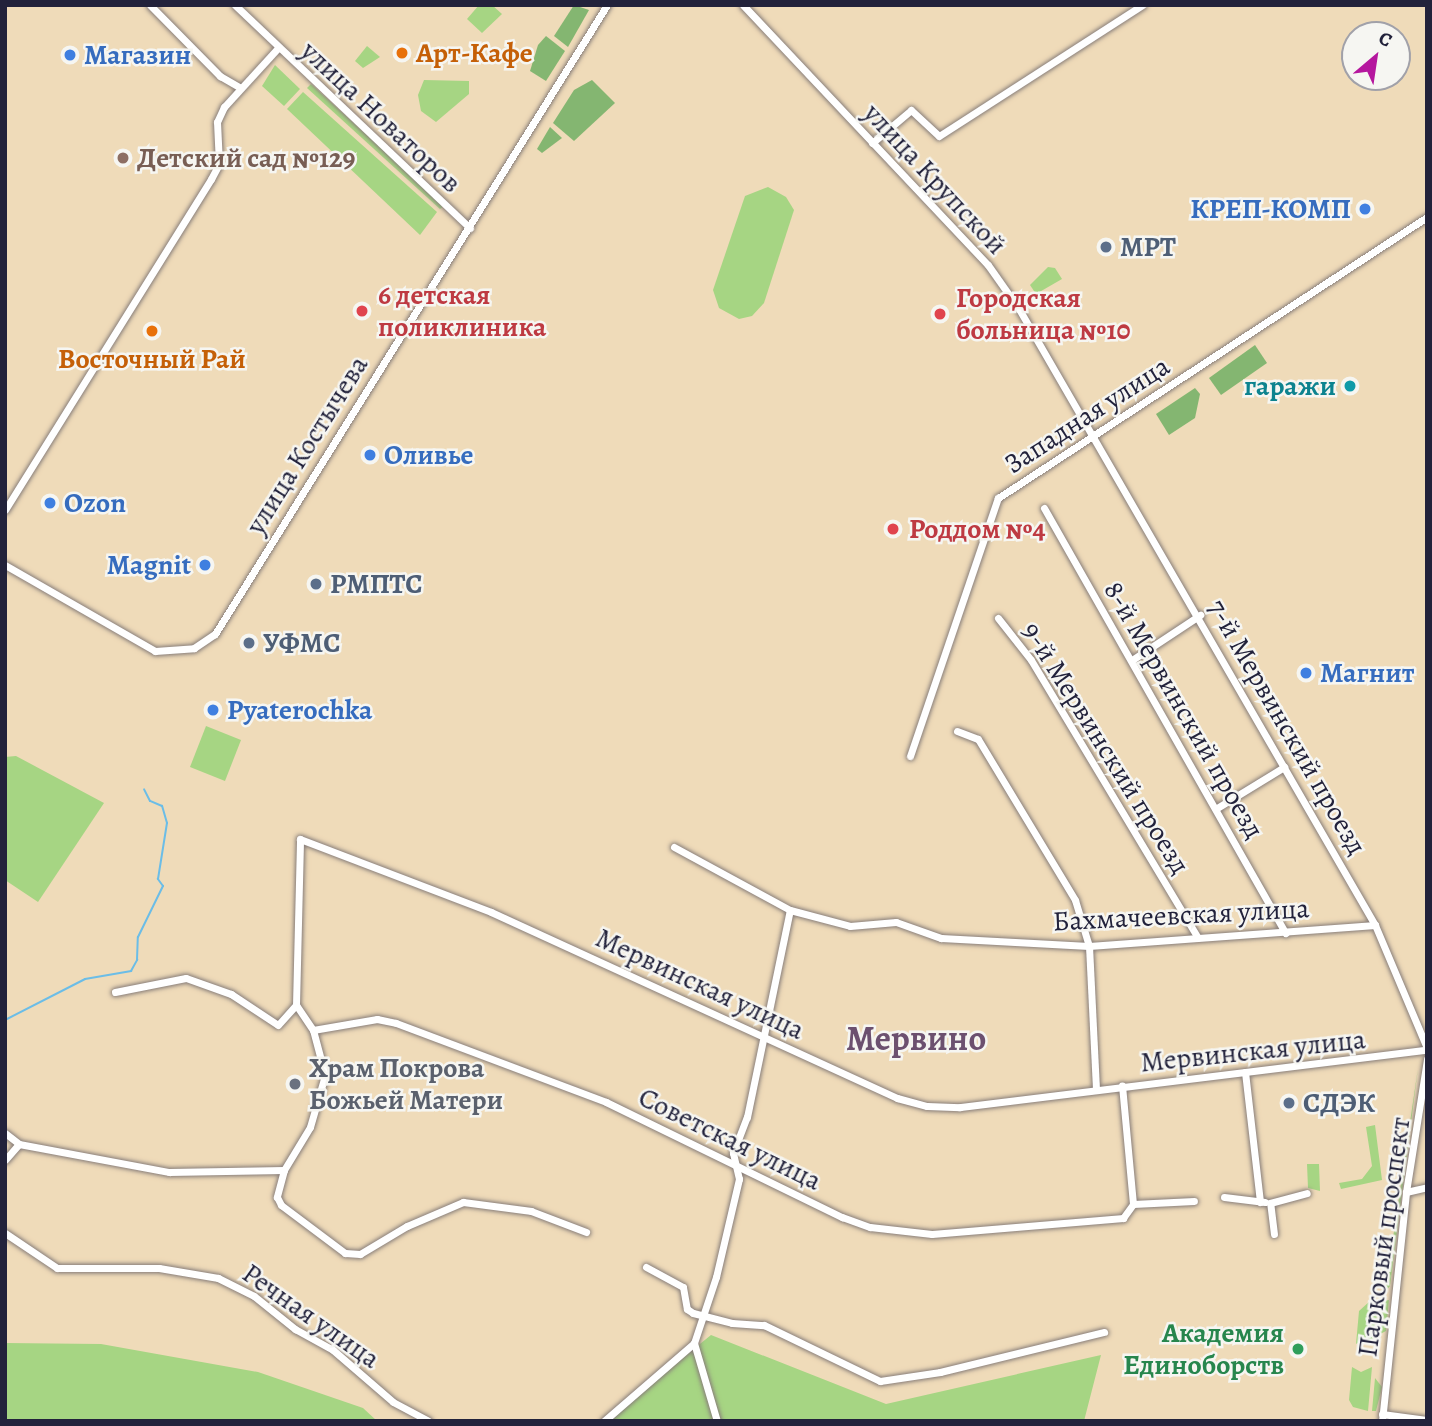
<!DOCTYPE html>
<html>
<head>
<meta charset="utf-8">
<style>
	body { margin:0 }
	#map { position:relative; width:1432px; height:1426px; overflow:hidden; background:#efdbb9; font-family:Alegreya,serif }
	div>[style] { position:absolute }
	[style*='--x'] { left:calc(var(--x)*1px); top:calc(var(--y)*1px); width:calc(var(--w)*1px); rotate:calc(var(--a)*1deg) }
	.green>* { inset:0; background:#a6d583 }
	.forest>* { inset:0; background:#84b671 }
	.stream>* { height:2px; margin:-1px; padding:0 1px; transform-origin:1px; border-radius:1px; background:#6bbde7 }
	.roads { filter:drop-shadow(0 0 2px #887e7a) drop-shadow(0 0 2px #887e7a) }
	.minor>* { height:7px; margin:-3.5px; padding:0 3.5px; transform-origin:3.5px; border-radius:3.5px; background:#fff }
	.dots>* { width:19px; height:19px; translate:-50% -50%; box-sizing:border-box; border:4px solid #f6f6f2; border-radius:50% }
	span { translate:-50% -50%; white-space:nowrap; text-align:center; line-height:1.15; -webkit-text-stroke:5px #f6f6f2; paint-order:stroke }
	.food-label { font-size:28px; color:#c56008; font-weight:700 }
	.left { translate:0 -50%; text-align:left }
	.shop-label { font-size:28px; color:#366cbe; font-weight:700 }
	.right { translate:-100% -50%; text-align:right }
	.street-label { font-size:28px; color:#22223b }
	.education-label { font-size:28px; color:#785e54; font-weight:700 }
	.service-label { font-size:28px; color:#4e5e75; font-weight:700 }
	.health-label { font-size:28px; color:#be3a42; font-weight:700 }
	.culture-label { font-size:28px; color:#0d838f; font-weight:700 }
	.worship-label { font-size:28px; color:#5b616d; font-weight:700 }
	.leisure-label { font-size:28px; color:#27864d; font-weight:700 }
	.district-label { font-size:35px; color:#6c506f; font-weight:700 }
	.frame { position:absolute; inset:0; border:7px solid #22223b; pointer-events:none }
	.north { position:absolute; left:1341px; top:21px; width:70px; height:70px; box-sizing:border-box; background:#f6f6f2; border:2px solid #a1a1a9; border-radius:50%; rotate:29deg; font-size:19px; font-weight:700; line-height:28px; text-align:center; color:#22223b }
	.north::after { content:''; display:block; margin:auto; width:24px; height:32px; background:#b5179e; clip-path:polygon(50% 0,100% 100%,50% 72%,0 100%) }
</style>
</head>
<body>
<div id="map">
	<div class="green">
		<div style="clip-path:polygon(479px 5px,492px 5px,502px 14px,482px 33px,467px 19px)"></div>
		<div style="clip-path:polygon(367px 46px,380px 57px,363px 68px,355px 61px)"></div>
		<div style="clip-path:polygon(275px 65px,300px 89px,284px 106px,262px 86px)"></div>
		<div style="clip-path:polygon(424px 80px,469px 81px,469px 94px,436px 122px,421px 111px,418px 95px)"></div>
		<div style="clip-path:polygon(311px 84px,444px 206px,440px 209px,307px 88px)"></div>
		<div style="clip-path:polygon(303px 92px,437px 212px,420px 235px,287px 109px)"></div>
		<div style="clip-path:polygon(768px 187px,786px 197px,794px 210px,764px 303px,752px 316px,739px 319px,719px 308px,713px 290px,745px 196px)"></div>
		<div style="clip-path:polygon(1048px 267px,1055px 268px,1062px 279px,1036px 294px,1030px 285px)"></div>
		<div style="clip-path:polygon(206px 726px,241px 740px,225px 781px,190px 767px)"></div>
		<div style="clip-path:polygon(16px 756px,104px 803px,38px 902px,5px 880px,5px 757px)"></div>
		<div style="clip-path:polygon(1418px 1068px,1390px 1286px,1382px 1295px,1388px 1272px)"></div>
		<div style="clip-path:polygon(1375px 1125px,1382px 1180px,1341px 1189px,1339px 1183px,1362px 1179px,1372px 1166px,1366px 1127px)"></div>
		<div style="clip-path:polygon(1307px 1164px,1319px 1164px,1320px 1191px,1308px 1188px)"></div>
		<div style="clip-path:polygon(1389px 1300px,1386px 1331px,1380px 1334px,1382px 1301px)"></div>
		<div style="clip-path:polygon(1370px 1301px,1378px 1301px,1374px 1346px,1365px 1338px,1356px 1344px,1359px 1311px)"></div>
		<div style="clip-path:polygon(711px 1335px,886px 1404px,1101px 1355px,1084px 1421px,605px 1421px)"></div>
		<div style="clip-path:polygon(5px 1343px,101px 1344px,258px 1372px,363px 1408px,377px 1421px,5px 1421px)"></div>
		<div style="clip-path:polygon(1352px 1367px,1361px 1372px,1372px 1367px,1368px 1411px,1353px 1407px,1349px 1400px)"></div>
		<div style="clip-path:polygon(1375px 1378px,1382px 1387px,1376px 1411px,1372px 1411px)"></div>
	</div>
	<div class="forest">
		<div style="clip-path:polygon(574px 5px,589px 10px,568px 47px,554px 36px)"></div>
		<div style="clip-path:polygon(546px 36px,565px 51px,546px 81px,530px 71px,538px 45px)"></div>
		<div style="clip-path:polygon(592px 80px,615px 103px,574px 141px,553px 123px,574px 90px)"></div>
		<div style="clip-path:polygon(550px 127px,562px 138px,542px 153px,537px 149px)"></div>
		<div style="clip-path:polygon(1255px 345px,1267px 363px,1221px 395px,1209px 378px)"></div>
		<div style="clip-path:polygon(1195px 388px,1200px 394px,1195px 418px,1169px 435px,1156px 414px)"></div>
	</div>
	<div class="stream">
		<div style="--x:5;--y:1020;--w:90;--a:-27.1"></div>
		<div style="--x:85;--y:979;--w:47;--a:-9.9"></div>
		<div style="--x:131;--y:971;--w:13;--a:-61"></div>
		<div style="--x:137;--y:960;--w:23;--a:-88"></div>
		<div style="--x:138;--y:937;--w:57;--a:-63.9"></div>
		<div style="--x:163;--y:886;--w:9;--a:-126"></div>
		<div style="--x:158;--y:879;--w:57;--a:-80.9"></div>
		<div style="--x:167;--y:823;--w:18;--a:-106"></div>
		<div style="--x:162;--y:806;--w:13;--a:-157"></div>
		<div style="--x:150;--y:801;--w:13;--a:-117"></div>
	</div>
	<div class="roads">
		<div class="minor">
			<div style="--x:150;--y:5;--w:100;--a:45.4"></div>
			<div style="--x:220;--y:76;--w:22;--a:30"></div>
			<div style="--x:235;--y:5;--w:324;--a:43.5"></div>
			<div style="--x:743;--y:5;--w:357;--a:46.7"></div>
			<div style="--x:988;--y:265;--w:54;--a:54.8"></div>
			<div style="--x:1019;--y:309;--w:711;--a:59.98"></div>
			<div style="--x:1375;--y:925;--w:134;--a:67.1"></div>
			<div style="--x:872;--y:143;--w:51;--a:-40.2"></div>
			<div style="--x:911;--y:110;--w:38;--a:43"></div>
			<div style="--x:939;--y:136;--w:242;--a:-32.8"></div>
			<div style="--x:1044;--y:508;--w:489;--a:60.4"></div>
			<div style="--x:5;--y:510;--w:390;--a:-58.1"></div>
			<div style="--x:211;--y:179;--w:17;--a:-62"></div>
			<div style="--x:219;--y:164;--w:42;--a:-92.7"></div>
			<div style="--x:217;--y:122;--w:17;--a:-65"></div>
			<div style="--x:224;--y:107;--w:79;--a:-47.6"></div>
			<div style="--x:5;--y:565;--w:173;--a:29.8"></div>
			<div style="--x:155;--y:651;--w:39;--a:-4"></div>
			<div style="--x:194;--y:648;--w:25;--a:-34"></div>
			<div style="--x:215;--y:634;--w:741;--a:-58.07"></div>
			<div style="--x:998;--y:618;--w:53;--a:51.8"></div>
			<div style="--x:1031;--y:660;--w:324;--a:59"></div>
			<div style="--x:1132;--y:660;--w:82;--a:-33.5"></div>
			<div style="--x:957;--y:731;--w:22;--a:21"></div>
			<div style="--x:978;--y:739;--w:188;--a:58.9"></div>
			<div style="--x:1075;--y:900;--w:48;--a:73.1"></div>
			<div style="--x:1089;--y:946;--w:143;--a:87.2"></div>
			<div style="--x:910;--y:756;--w:273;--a:-71.2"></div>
			<div style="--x:998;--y:498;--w:513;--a:-33.23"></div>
			<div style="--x:1217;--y:808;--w:79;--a:-31.5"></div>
			<div style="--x:674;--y:847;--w:132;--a:28.5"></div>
			<div style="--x:790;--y:910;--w:62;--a:14.9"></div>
			<div style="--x:850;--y:926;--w:46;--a:-5"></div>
			<div style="--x:896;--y:922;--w:48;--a:19.6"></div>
			<div style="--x:941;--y:938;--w:148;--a:3.1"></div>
			<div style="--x:1089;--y:946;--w:287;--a:-4.2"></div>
			<div style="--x:115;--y:992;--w:72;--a:-11.2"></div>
			<div style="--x:186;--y:978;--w:48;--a:19.6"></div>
			<div style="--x:231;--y:994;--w:56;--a:33.4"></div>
			<div style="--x:278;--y:1025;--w:27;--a:-48"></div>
			<div style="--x:313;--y:1030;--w:65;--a:-9.8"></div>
			<div style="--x:377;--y:1019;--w:19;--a:12"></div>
			<div style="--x:396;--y:1023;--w:224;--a:20.6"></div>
			<div style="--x:606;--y:1102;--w:263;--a:26"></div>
			<div style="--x:842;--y:1217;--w:30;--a:20"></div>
			<div style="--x:870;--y:1227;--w:62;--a:6.4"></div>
			<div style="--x:932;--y:1234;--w:192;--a:-4.8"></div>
			<div style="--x:1123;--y:1218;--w:17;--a:-54"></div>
			<div style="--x:1133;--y:1204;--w:119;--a:-95.3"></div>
			<div style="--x:1245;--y:1072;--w:131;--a:83.4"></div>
			<div style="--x:5;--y:1133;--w:18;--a:38"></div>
			<div style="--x:19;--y:1144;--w:153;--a:10.6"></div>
			<div style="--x:169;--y:1172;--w:115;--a:-1"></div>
			<div style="--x:284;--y:1170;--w:50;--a:-58.8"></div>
			<div style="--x:310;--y:1127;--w:54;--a:-73.9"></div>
			<div style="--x:325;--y:1075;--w:47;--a:-104.9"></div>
			<div style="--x:313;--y:1030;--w:30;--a:-124"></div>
			<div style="--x:296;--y:1005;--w:166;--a:-88.6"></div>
			<div style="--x:300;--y:839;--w:204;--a:20.9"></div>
			<div style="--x:491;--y:912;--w:447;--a:24.6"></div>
			<div style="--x:897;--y:1098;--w:31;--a:15"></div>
			<div style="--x:927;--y:1106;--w:33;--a:2"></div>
			<div style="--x:960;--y:1107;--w:470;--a:-7"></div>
			<div style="--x:5;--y:1160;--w:21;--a:-49"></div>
			<div style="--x:284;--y:1170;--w:28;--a:105"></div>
			<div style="--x:277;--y:1197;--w:9;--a:63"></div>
			<div style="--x:281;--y:1205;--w:80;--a:36.9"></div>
			<div style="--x:345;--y:1253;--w:15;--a:4"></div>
			<div style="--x:360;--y:1254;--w:55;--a:-30.8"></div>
			<div style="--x:407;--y:1226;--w:61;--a:-23.2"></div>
			<div style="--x:463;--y:1202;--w:69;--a:7.5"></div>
			<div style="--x:531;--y:1211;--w:59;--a:20.9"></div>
			<div style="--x:1406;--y:1192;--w:22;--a:-13"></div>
			<div style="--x:1224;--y:1197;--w:41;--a:7"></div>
			<div style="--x:1133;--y:1204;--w:61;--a:-2.8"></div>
			<div style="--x:5;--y:1233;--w:63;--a:33.9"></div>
			<div style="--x:57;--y:1268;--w:102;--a:0"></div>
			<div style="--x:159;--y:1268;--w:60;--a:9.6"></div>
			<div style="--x:218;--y:1278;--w:40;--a:26.6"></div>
			<div style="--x:254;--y:1296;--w:53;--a:38.8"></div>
			<div style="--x:295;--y:1329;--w:43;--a:28.9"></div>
			<div style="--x:333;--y:1350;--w:79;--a:40.9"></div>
			<div style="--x:393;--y:1402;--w:40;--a:28"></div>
			<div style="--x:1274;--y:1234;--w:31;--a:-97"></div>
			<div style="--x:1270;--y:1203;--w:38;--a:-15"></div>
			<div style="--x:646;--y:1267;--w:42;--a:28.4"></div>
			<div style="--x:683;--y:1287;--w:22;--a:80"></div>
			<div style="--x:687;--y:1309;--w:7;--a:34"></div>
			<div style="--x:693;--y:1313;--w:40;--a:14.4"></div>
			<div style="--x:732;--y:1323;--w:32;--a:4"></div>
			<div style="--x:764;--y:1325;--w:129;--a:25.8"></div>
			<div style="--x:880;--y:1381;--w:61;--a:-8.5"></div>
			<div style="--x:940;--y:1372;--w:169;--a:-13.7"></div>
			<div style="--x:694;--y:1343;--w:81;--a:73.6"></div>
			<div style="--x:1382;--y:1414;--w:45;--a:7.6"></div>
			<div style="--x:604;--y:1421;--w:119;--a:-40.9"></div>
			<div style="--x:694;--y:1343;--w:70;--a:-71.6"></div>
			<div style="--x:716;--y:1277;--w:101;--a:-76.8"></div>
			<div style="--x:739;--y:1179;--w:27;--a:-103"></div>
			<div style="--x:733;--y:1153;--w:39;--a:-69"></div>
			<div style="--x:747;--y:1117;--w:211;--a:-78.3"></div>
			<div style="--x:1382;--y:1421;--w:230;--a:-84"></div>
			<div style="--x:1406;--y:1192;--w:135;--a:-81"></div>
		</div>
	</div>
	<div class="dots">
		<div style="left:402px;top:53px;background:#e8710a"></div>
		<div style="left:70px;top:55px;background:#3f7fe0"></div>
		<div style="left:123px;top:158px;background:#8d6e63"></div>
		<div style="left:1365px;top:209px;background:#3f7fe0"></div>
		<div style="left:1106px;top:247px;background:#5c6f8a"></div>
		<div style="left:362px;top:311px;background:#e0444e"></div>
		<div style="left:940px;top:314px;background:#e0444e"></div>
		<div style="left:152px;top:331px;background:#e8710a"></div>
		<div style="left:1350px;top:386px;background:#0f9aa8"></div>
		<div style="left:370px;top:455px;background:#3f7fe0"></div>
		<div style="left:50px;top:503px;background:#3f7fe0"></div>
		<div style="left:893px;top:529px;background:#e0444e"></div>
		<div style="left:205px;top:565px;background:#3f7fe0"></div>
		<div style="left:316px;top:584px;background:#5c6f8a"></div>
		<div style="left:249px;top:643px;background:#5c6f8a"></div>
		<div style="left:1306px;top:673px;background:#3f7fe0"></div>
		<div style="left:213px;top:710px;background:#3f7fe0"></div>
		<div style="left:295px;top:1084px;background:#6b7280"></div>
		<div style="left:1289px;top:1103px;background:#5c6f8a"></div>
		<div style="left:1298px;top:1349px;background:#2e9e5b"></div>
	</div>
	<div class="food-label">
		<span class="left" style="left:416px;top:53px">Арт-Кафе</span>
		<span style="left:152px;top:359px">Восточный Рай</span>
	</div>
	<div class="shop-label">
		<span class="left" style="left:84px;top:55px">Магазин</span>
		<span class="right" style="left:1351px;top:209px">КРЕП-КОМП</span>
		<span class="left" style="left:384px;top:455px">Оливье</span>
		<span class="left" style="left:64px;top:503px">Ozon</span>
		<span class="right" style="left:191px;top:565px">Magnit</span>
		<span class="left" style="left:1320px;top:673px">Магнит</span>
		<span class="left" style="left:227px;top:710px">Pyaterochka</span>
	</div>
	<div class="street-label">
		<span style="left:381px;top:117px;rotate:43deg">улица Новаторов</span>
		<span style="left:935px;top:179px;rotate:47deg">улица Крупской</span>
		<span style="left:1087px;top:415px;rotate:-33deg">Западная улица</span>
		<span style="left:307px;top:445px;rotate:-58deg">улица Костычева</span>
		<span style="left:1184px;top:710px;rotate:60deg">8-й Мервинский проезд</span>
		<span style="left:1287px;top:727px;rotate:60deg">7-й Мервинский проезд</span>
		<span style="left:1106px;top:748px;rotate:58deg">9-й Мервинский проезд</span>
		<span style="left:1181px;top:915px;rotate:-3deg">Бахмачеевская улица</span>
		<span style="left:700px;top:984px;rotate:25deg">Мервинская улица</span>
		<span style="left:1253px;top:1051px;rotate:-6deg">Мервинская улица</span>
		<span style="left:730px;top:1139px;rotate:26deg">Советская улица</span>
		<span style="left:1384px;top:1237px;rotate:-82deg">Парковый проспект</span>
		<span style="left:311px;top:1316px;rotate:35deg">Речная улица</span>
	</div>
	<div class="education-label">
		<span class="left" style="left:137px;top:158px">Детский сад №129</span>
	</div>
	<div class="service-label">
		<span class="left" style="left:1120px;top:247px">МРТ</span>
		<span class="left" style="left:330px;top:584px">РМПТС</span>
		<span class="left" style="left:263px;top:643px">УФМС</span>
		<span class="left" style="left:1303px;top:1103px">СДЭК</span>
	</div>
	<div class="health-label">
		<span class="left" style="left:378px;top:311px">6 детская<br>поликлиника</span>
		<span class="left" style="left:956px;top:314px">Городская<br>больница №10</span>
		<span class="left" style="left:909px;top:529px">Роддом №4</span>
	</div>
	<div class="culture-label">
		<span class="right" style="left:1336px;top:386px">гаражи</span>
	</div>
	<div class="worship-label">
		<span class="left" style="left:309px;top:1084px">Храм Покрова<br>Божьей Матери</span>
	</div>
	<div class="leisure-label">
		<span class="right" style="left:1284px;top:1349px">Академия<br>Единоборств</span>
	</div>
	<div class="district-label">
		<span style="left:916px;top:1038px">Мервино</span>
	</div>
	<div class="frame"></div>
	<div class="north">С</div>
</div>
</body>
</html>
